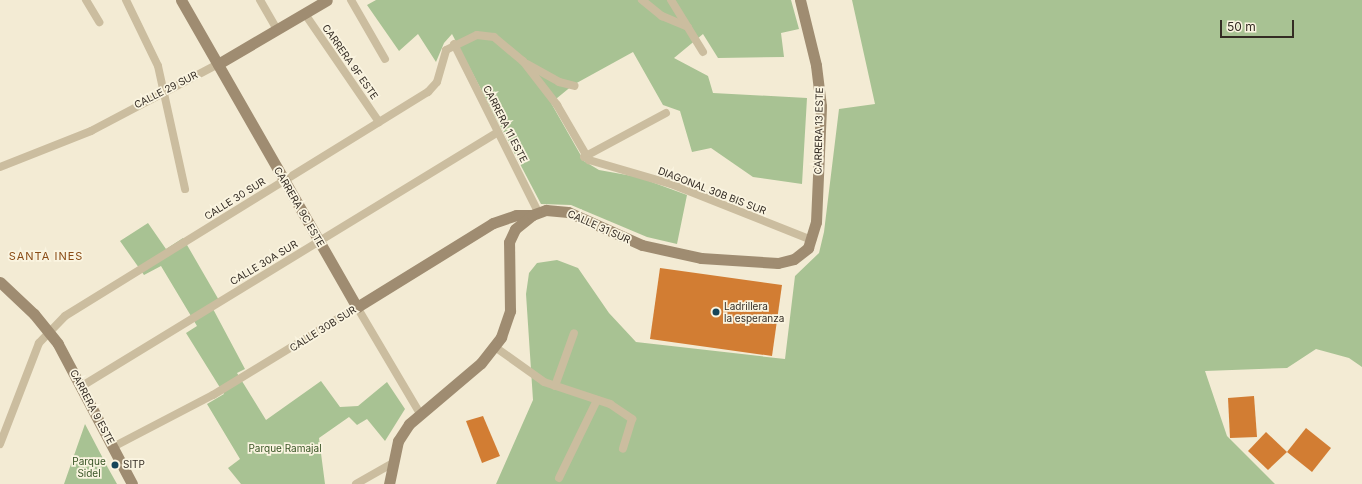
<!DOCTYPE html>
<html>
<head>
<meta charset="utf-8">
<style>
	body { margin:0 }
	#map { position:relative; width:1362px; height:484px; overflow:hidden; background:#f3ebd4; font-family:Inter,sans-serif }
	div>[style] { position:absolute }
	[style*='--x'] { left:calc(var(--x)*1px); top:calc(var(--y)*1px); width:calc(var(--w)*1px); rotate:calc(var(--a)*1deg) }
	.green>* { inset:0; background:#a8c293 }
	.building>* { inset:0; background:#d27d33 }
	.street>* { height:8px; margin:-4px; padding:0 4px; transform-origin:4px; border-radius:4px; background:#cbbd9f }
	.secondary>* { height:11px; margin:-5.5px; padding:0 5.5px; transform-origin:5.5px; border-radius:5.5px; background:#9f8c71 }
	.dots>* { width:11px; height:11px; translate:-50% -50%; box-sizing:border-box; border:2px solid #faf4e0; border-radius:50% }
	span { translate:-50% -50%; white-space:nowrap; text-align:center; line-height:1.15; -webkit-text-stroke:3.5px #faf4e0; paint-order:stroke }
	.street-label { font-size:10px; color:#342c24 }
	.poi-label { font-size:10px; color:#342c24 }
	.left { translate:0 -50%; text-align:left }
	.park-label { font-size:10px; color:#385425 }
	.neighbourhood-label { font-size:11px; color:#8a4c16; letter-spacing:1px }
	.scale { position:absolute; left:1220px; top:20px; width:74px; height:18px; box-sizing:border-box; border:2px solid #342c24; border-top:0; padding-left:5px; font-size:12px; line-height:14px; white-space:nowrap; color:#342c24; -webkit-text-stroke:3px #faf4e0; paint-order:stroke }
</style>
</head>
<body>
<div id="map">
	<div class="green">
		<div style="clip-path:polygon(376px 0,791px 0,799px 29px,781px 33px,784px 57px,718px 58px,703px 34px,674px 58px,708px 76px,713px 93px,807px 98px,802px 184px,753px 177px,711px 148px,692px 152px,680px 111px,663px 105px,633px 52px,573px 85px,551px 103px,584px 161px,599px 170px,638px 177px,687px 195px,677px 244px,647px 237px,571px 205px,541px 204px,452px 34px,444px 43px,436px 62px,418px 34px,399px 51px,367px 5px)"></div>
		<div style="clip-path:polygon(852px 0,1362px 0,1362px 367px,1349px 358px,1316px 349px,1287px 368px,1205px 371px,1227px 436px,1275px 484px,496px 484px,533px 400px,526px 294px,529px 273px,537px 263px,557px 260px,578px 268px,609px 313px,636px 342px,785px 359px,795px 276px,819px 253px,824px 232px,839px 109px,875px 104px)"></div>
		<div style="clip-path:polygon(148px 223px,166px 249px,183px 238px,220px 302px,212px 307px,245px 369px,237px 373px,266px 420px,321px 381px,340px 407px,358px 406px,387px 382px,405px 409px,385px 441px,367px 419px,357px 425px,349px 417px,319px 438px,325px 484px,241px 484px,228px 468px,240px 459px,207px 404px,224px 394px,186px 333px,197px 326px,161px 266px,144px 275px,120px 241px)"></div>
		<div style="clip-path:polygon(85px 424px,108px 468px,117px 484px,64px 484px)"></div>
	</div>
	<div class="building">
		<div style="clip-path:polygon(660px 268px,782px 285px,772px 356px,650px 339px)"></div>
		<div style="clip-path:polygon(1254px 396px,1257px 437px,1230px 438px,1228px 398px)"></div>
		<div style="clip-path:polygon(483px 416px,500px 456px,482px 463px,466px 421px)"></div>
		<div style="clip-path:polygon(1306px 428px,1331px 448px,1312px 472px,1287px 452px)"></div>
		<div style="clip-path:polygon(1266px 432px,1287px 452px,1268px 470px,1248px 451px)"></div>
	</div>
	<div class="street">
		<div style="--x:86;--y:0;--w:26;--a:59"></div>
		<div style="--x:126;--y:0;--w:73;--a:64.1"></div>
		<div style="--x:158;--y:66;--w:126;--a:77.6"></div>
		<div style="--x:260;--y:0;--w:34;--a:60"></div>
		<div style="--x:351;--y:0;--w:68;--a:60"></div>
		<div style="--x:642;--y:0;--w:26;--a:39"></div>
		<div style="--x:662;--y:16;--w:28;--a:23"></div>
		<div style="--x:671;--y:0;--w:61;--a:58.4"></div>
		<div style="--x:305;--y:14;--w:131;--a:55.6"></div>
		<div style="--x:454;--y:44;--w:188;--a:63.4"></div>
		<div style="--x:527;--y:64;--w:37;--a:29"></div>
		<div style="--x:559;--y:82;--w:16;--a:14"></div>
		<div style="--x:584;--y:157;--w:93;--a:-28.2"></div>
		<div style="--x:0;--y:167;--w:98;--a:-21.6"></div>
		<div style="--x:91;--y:131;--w:144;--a:-27.8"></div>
		<div style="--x:495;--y:347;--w:60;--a:35.5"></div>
		<div style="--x:544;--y:382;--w:70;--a:18.4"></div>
		<div style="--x:610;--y:404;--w:27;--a:34"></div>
		<div style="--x:632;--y:419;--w:31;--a:107"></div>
		<div style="--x:82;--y:386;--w:487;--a:-31.4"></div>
		<div style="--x:555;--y:386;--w:56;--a:-70.3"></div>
		<div style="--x:0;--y:444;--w:108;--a:-68.9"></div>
		<div style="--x:39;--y:343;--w:37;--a:-46"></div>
		<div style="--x:65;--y:316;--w:427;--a:-31.7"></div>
		<div style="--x:428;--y:92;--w:13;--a:-48"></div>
		<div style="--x:437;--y:82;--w:33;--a:-74"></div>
		<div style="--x:446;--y:50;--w:34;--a:-26"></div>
		<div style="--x:477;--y:35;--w:17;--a:7"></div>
		<div style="--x:494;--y:37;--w:38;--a:40"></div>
		<div style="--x:523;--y:61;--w:56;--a:52.3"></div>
		<div style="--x:557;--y:105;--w:64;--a:59.8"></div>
		<div style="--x:589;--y:160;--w:85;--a:16.3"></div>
		<div style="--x:671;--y:184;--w:152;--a:21.7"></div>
		<div style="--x:113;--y:447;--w:113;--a:-27.5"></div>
		<div style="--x:213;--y:395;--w:169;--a:-31.4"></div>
		<div style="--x:357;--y:307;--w:122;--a:59.4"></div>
		<div style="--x:559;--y:478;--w:87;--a:-64"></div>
		<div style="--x:356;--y:484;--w:40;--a:-29.7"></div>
	</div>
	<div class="secondary">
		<div style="--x:181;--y:0;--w:354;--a:60.2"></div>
		<div style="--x:357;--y:307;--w:160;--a:-31.7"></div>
		<div style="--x:493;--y:223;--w:24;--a:-19"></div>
		<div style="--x:516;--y:215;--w:16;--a:0"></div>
		<div style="--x:218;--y:64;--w:126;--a:-30.4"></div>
		<div style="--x:0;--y:282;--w:47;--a:43.3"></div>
		<div style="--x:34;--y:314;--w:38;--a:51"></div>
		<div style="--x:58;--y:344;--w:158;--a:62.1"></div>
		<div style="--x:389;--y:484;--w:44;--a:-78.2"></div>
		<div style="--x:398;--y:441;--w:20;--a:-57"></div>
		<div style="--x:409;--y:424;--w:94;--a:-40.3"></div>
		<div style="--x:481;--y:363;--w:33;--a:-52"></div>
		<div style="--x:501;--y:337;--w:28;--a:-71"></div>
		<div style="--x:510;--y:311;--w:69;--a:-90.8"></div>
		<div style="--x:509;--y:242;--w:14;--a:-65"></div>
		<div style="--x:515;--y:229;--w:22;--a:-39"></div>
		<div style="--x:532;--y:215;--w:15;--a:-20"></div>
		<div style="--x:546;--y:210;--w:22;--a:5"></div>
		<div style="--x:568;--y:212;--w:81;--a:24"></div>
		<div style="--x:642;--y:245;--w:60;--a:12.4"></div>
		<div style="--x:701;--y:258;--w:77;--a:3.7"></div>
		<div style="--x:778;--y:263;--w:16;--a:-14"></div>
		<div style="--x:794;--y:259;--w:18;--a:-38"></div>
		<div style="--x:808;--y:248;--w:27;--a:-73"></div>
		<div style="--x:816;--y:222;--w:116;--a:-87.5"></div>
		<div style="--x:821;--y:106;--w:41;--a:-97"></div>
		<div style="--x:816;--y:65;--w:67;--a:-103.8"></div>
	</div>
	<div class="dots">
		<div style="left:716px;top:312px;background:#164559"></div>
		<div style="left:115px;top:465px;background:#164559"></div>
	</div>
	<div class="street-label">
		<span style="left:350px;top:62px;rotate:55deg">CARRERA 9F ESTE</span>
		<span style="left:166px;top:90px;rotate:-27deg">CALLE 29 SUR</span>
		<span style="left:505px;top:124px;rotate:63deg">CARRERA 11 ESTE</span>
		<span style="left:819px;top:131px;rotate:-89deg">CARRERA 13 ESTE</span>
		<span style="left:712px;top:191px;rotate:21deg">DIAGONAL 30B BIS SUR</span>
		<span style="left:235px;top:199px;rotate:-32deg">CALLE 30 SUR</span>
		<span style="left:299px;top:207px;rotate:60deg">CARRERA 9C ESTE</span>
		<span style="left:599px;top:227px;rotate:24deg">CALLE 31 SUR</span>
		<span style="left:264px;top:263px;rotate:-31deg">CALLE 30A SUR</span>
		<span style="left:323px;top:329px;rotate:-32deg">CALLE 30B SUR</span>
		<span style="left:92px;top:407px;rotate:62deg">CARRERA 9 ESTE</span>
	</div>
	<div class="poi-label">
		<span class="left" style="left:724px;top:312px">Ladrillera<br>la esperanza</span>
		<span class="left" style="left:123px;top:465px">SITP</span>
	</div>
	<div class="park-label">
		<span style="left:285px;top:449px">Parque Ramajal</span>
		<span style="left:89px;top:467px">Parque<br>Sidel</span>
	</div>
	<div class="neighbourhood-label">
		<span style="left:46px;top:256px">SANTA INES</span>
	</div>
	<div class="scale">50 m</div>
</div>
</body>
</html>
